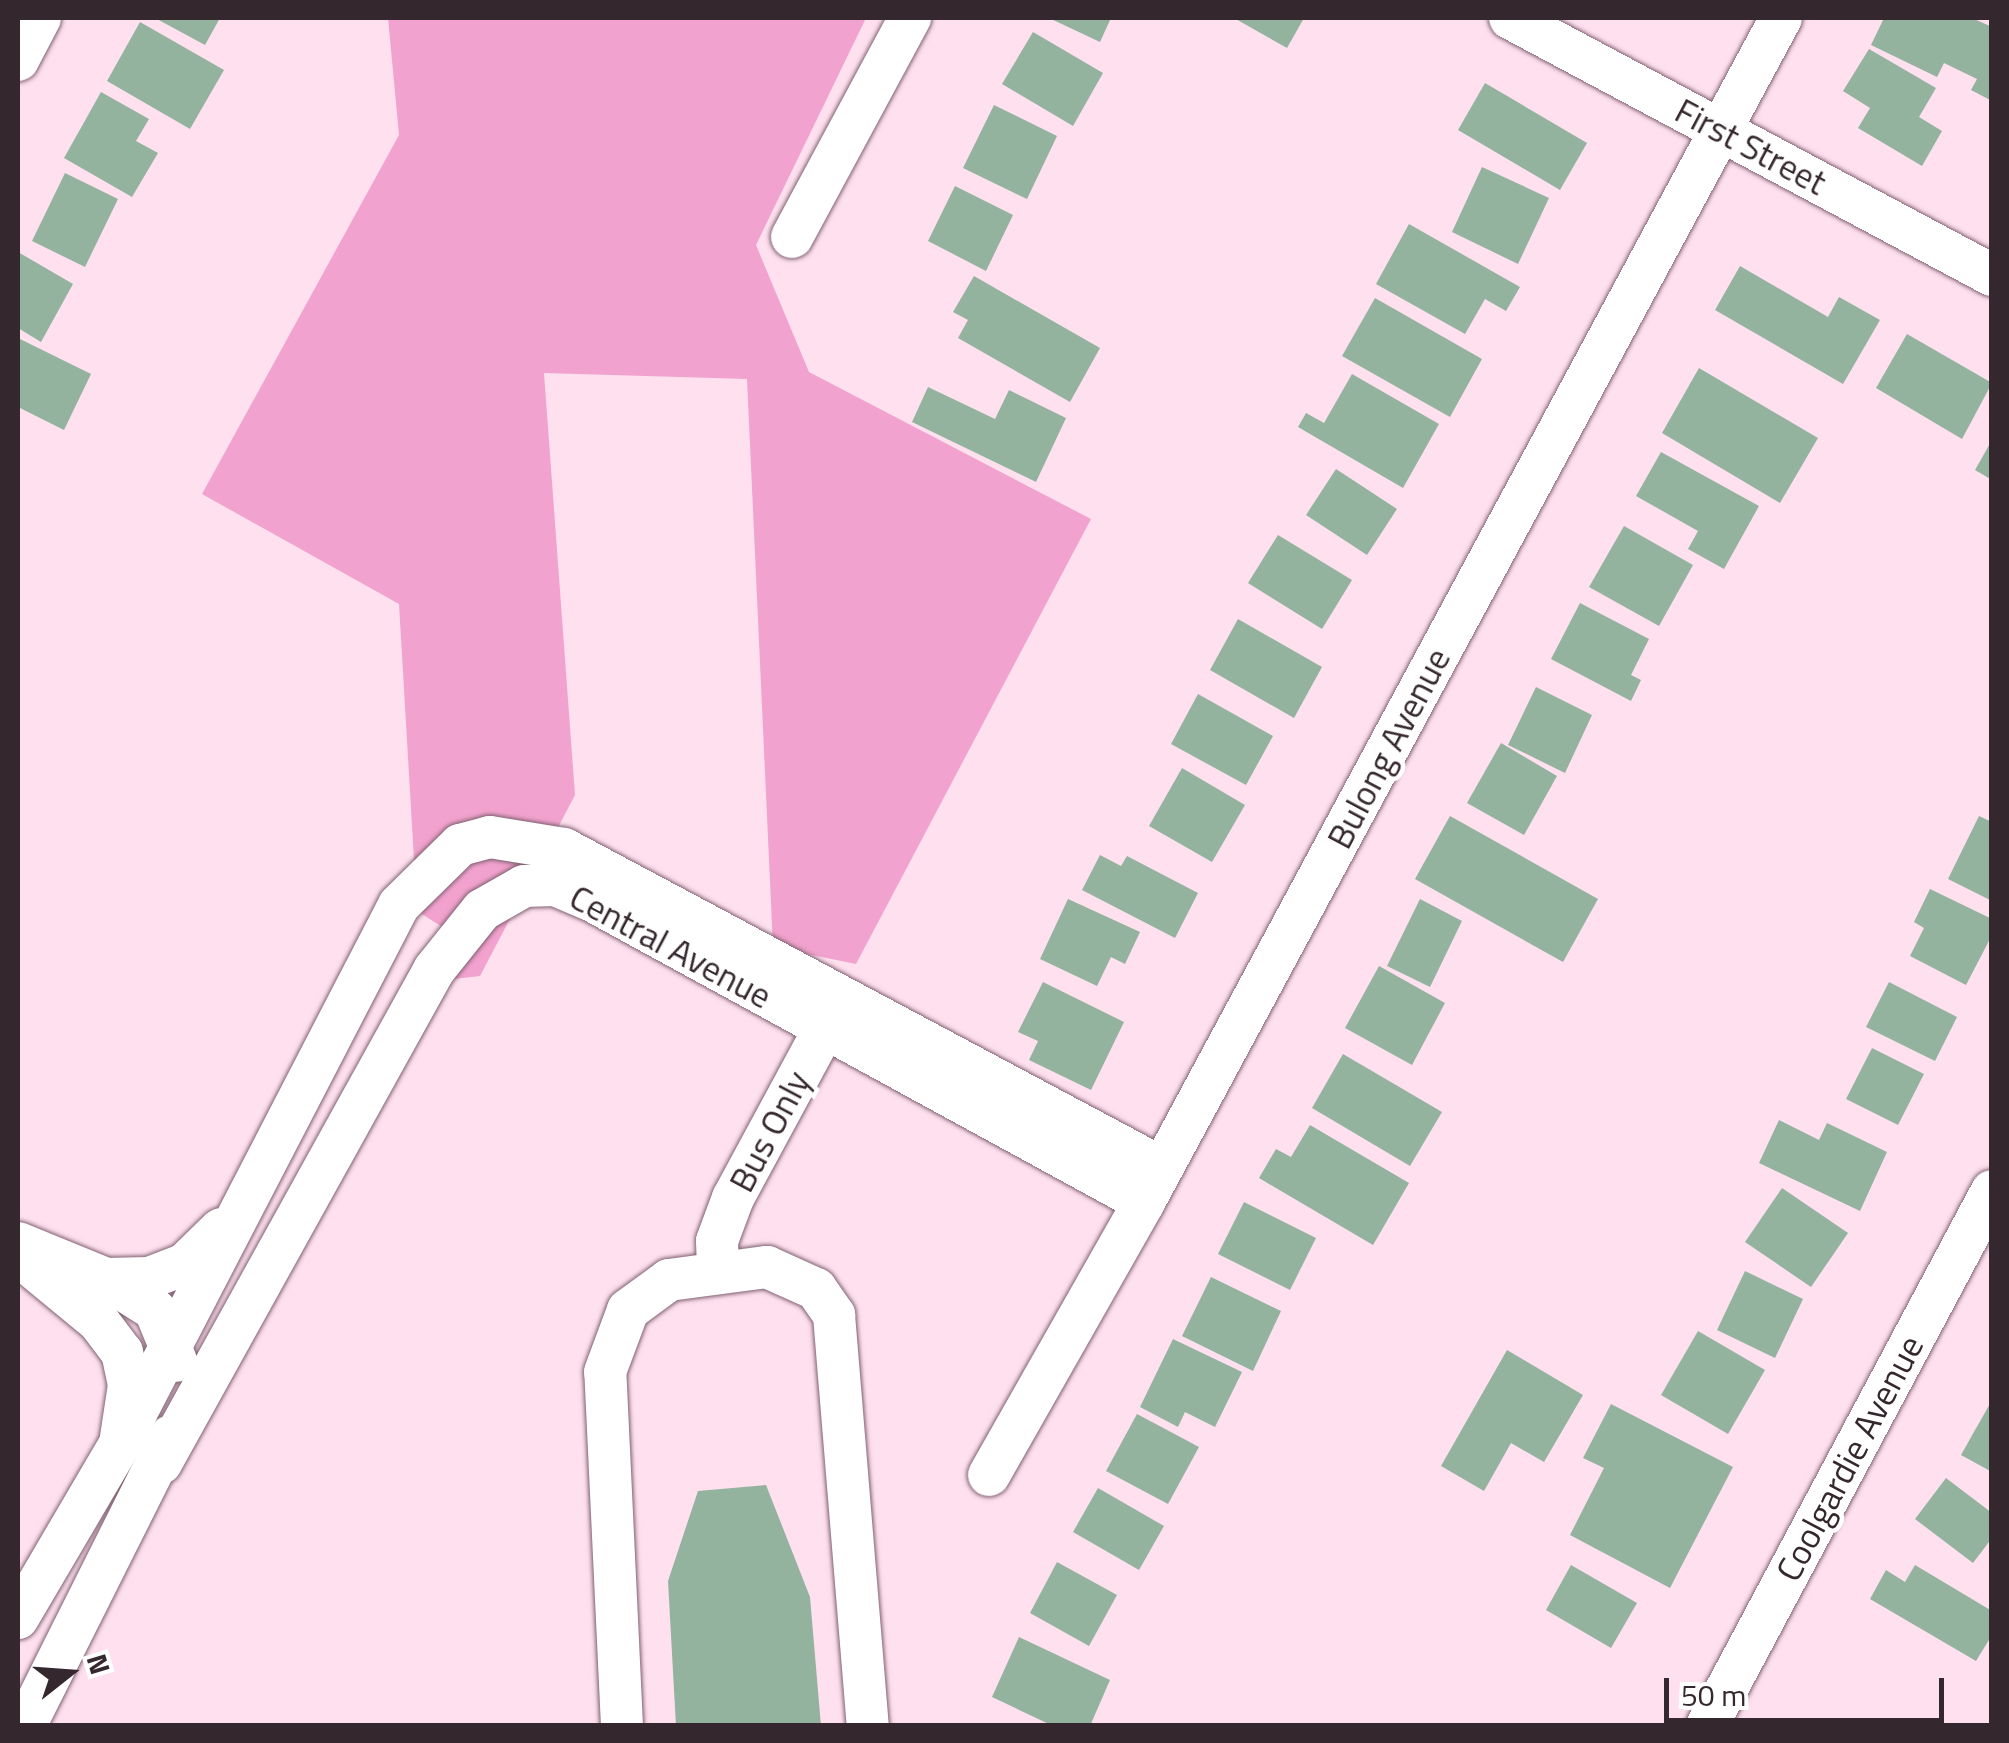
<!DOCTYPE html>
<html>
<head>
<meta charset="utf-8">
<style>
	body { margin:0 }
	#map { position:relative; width:2009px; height:1743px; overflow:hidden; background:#fee0ef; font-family:"Titillium Web",sans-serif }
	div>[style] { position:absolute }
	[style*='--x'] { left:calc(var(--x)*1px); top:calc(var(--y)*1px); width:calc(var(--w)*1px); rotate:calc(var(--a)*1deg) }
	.green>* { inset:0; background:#f2a2ce }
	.building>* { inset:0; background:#93b39e }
	.roads { filter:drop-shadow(0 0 2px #806171) drop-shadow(0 0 2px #806171) }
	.minor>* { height:42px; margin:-21px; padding:0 21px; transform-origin:21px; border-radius:21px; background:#fff }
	span { translate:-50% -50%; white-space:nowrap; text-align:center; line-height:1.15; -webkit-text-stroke:9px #fff; paint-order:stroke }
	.street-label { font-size:35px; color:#35272e }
	.frame { position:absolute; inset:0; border:20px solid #35272e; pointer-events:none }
	.north { position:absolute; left:20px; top:1623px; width:100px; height:100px; -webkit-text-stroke:8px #fff; paint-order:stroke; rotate:73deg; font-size:28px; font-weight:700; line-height:40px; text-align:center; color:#35272e }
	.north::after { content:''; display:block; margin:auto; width:35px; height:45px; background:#35272e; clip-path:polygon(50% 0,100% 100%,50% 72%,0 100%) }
	.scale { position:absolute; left:1664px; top:1678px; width:280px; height:45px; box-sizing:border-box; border:5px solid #35272e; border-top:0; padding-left:12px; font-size:30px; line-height:35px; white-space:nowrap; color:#35272e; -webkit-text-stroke:8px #fff; paint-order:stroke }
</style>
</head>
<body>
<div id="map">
	<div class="green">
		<div style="clip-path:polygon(388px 18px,866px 18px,756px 245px,809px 372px,1091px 519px,856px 964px,773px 947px,747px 379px,544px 373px,575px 795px,480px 976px,437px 981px,444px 928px,417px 911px,399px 604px,202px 494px,399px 135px)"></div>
	</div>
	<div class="building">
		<div style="clip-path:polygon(155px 18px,220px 18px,205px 45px)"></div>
		<div style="clip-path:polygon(1049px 18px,1111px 18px,1100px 42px)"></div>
		<div style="clip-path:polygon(1234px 18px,1304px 18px,1287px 48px)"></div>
		<div style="clip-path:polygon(1884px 18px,1972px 18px,1992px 27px,1992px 101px,1971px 90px,1977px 79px,1944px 63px,1937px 77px,1871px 45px)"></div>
		<div style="clip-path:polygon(140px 22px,224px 70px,190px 129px,107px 81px)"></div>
		<div style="clip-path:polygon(1033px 32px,1103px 73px,1073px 126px,1002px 84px)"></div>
		<div style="clip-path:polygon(1869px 49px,1936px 88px,1919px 117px,1942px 131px,1922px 166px,1858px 128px,1870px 108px,1843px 91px)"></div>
		<div style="clip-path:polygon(1485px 83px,1587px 143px,1560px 190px,1458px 130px)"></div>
		<div style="clip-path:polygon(101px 92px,149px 119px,136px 141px,158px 153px,132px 197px,64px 158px)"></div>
		<div style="clip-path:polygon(994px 105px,1057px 136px,1027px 199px,963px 168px)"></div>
		<div style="clip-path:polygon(1482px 167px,1549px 198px,1518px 264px,1452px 232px)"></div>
		<div style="clip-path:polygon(65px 173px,118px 199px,85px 267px,32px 241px)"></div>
		<div style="clip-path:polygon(955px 186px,1013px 215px,986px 271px,928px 241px)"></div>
		<div style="clip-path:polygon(1409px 224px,1520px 287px,1506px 311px,1485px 299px,1465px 334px,1376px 284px)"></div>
		<div style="clip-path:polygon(18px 252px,73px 284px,41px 342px,18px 328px)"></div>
		<div style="clip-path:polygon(1740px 266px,1828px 317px,1839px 297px,1880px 320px,1843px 384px,1715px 310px)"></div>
		<div style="clip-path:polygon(974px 276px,1100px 348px,1070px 402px,958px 338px,968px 320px,953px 312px)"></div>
		<div style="clip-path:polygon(1375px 298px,1482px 359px,1450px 417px,1342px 356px)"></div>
		<div style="clip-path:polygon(1907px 334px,1992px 383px,1962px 439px,1876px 388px)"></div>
		<div style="clip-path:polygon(18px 338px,91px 374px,64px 430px,18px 407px)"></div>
		<div style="clip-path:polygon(1699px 368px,1818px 438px,1780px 503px,1662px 433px)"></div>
		<div style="clip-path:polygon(1352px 374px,1439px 424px,1403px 488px,1298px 427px,1306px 413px,1324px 423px)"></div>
		<div style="clip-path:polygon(928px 387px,995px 419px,1009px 390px,1066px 418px,1036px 482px,912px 422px)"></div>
		<div style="clip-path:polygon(1992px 440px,1992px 480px,1975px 470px)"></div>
		<div style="clip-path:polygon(1661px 452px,1759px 506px,1724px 569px,1688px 549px,1698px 531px,1636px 496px)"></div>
		<div style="clip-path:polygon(1336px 469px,1397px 509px,1367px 555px,1306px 515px)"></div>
		<div style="clip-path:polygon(1624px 526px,1693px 565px,1659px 626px,1589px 587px)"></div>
		<div style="clip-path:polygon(1278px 535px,1352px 580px,1322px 629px,1248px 583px)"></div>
		<div style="clip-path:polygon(1580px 603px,1649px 639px,1631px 675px,1641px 680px,1631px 701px,1551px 659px)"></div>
		<div style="clip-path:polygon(1238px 619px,1322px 667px,1294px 718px,1210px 670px)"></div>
		<div style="clip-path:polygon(1536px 687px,1592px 715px,1565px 773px,1508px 745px)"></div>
		<div style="clip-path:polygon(1198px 694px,1273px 736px,1246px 785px,1171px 744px)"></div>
		<div style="clip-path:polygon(1501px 743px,1557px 776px,1524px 835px,1467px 803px)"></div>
		<div style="clip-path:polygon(1182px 768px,1245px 805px,1212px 862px,1149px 826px)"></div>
		<div style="clip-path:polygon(1450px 816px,1598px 899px,1563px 962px,1415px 879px)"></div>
		<div style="clip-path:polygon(1979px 816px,1992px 822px,1992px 901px,1948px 879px)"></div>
		<div style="clip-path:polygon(1100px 855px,1121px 866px,1127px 856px,1198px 893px,1175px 938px,1082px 890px)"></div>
		<div style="clip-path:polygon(1930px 889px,1992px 919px,1992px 935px,1966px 985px,1910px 956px,1924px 928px,1914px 922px)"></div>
		<div style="clip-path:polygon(1068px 899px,1140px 932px,1125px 964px,1111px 957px,1097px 986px,1040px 959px)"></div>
		<div style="clip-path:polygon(1420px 899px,1462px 921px,1430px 987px,1387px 966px)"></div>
		<div style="clip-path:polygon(1379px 966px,1445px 1003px,1412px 1065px,1345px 1028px)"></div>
		<div style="clip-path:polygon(1043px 982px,1124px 1022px,1091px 1090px,1029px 1060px,1038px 1041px,1018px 1032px)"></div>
		<div style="clip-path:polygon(1889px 982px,1957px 1017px,1935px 1061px,1866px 1027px)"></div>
		<div style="clip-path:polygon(1872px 1048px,1924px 1074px,1898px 1125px,1846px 1099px)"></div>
		<div style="clip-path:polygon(1343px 1054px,1442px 1112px,1410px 1166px,1312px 1108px)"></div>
		<div style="clip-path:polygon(1779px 1120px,1819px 1140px,1827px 1123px,1887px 1152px,1860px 1211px,1759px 1163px)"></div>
		<div style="clip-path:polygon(1310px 1125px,1409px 1183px,1373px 1245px,1259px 1178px,1276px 1149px,1291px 1157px)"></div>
		<div style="clip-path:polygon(1782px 1188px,1848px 1233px,1811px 1287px,1745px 1242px)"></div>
		<div style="clip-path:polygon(1244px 1202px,1316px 1238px,1290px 1290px,1218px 1254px)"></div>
		<div style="clip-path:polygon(1745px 1271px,1803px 1299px,1775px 1358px,1717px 1330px)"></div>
		<div style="clip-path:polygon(1211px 1277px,1281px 1311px,1253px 1371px,1182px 1336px)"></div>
		<div style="clip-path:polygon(1698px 1331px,1765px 1370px,1728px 1434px,1661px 1395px)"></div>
		<div style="clip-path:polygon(1173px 1339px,1242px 1372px,1215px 1427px,1185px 1412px,1178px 1427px,1140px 1407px)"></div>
		<div style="clip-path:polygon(1507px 1350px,1583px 1395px,1544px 1462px,1511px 1443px,1484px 1491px,1441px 1466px)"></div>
		<div style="clip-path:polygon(1992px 1400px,1992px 1472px,1961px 1455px)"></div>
		<div style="clip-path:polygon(1611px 1404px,1733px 1467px,1670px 1588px,1570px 1535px,1604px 1468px,1583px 1458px)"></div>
		<div style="clip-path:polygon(1137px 1414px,1199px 1447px,1168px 1504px,1106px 1471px)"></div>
		<div style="clip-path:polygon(1946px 1478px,1992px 1513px,1992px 1538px,1973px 1563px,1915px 1519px)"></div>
		<div style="clip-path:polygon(766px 1485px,810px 1597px,821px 1726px,676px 1726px,668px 1581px,698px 1491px)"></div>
		<div style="clip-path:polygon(1098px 1488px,1164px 1526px,1139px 1570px,1073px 1532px)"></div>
		<div style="clip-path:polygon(1057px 1562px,1117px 1595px,1089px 1646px,1030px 1613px)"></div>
		<div style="clip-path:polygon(1571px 1565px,1637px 1603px,1611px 1648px,1546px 1610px)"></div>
		<div style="clip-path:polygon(1915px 1565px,1992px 1611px,1992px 1635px,1976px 1661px,1870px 1599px,1886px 1570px,1905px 1582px)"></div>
		<div style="clip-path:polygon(1019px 1637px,1110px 1680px,1090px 1726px,1053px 1726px,992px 1697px)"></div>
	</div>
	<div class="roads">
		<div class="minor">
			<div style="--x:1510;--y:18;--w:546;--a:28.07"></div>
			<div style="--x:18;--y:60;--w:47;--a:-62.4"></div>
			<div style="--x:792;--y:237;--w:249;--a:-61.7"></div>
			<div style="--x:18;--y:1243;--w:95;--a:22.2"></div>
			<div style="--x:106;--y:1279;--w:58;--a:32.3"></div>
			<div style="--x:155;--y:1310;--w:55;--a:67.6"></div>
			<div style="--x:18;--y:1255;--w:105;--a:39.6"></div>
			<div style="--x:99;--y:1322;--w:38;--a:53"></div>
			<div style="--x:122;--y:1352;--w:34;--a:78"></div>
			<div style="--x:129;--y:1385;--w:60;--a:98.7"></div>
			<div style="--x:120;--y:1444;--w:202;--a:120.4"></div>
			<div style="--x:718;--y:1269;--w:28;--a:-92"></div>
			<div style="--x:717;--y:1241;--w:46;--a:-69.6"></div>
			<div style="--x:733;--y:1198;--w:221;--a:-61.6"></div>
			<div style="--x:106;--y:1279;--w:43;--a:-1.3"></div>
			<div style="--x:149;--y:1278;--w:39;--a:-21"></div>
			<div style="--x:185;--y:1264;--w:50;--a:-44.2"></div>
			<div style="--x:120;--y:1444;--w:607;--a:-62.63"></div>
			<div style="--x:399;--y:905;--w:86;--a:-44.5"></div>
			<div style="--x:460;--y:845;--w:31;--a:-15"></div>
			<div style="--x:490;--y:837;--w:75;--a:9.2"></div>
			<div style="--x:564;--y:849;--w:678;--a:28.08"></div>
			<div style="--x:161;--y:1463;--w:564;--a:-61.02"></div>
			<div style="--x:434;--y:970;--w:77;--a:-51.3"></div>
			<div style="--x:482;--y:910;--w:48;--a:-29.7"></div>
			<div style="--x:524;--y:886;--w:31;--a:-2"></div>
			<div style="--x:555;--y:885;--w:39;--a:23"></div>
			<div style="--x:591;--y:900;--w:630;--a:28.64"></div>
			<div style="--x:989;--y:1475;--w:314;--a:-60.4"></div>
			<div style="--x:1144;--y:1202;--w:1344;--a:-61.72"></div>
			<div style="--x:25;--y:1726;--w:324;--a:-63.4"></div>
			<div style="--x:622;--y:1726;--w:354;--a:-92.7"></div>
			<div style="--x:605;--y:1372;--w:66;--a:-69.6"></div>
			<div style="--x:628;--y:1310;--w:51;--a:-36.2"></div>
			<div style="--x:669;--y:1280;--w:99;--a:-7.6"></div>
			<div style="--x:767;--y:1267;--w:54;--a:24.2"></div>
			<div style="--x:816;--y:1289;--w:32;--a:55"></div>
			<div style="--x:834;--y:1315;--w:412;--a:85.3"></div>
			<div style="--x:1707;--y:1726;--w:606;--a:-61.96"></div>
		</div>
	</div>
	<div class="street-label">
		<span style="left:1751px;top:146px;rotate:28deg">First Street</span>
		<span style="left:1388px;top:748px;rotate:-62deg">Bulong Avenue</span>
		<span style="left:671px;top:946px;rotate:28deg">Central Avenue</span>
		<span style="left:769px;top:1131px;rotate:-62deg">Bus Only</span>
		<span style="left:1849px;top:1458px;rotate:-62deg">Coolgardie Avenue</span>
	</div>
	<div class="frame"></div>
	<div class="north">N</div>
	<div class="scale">50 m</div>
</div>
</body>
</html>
